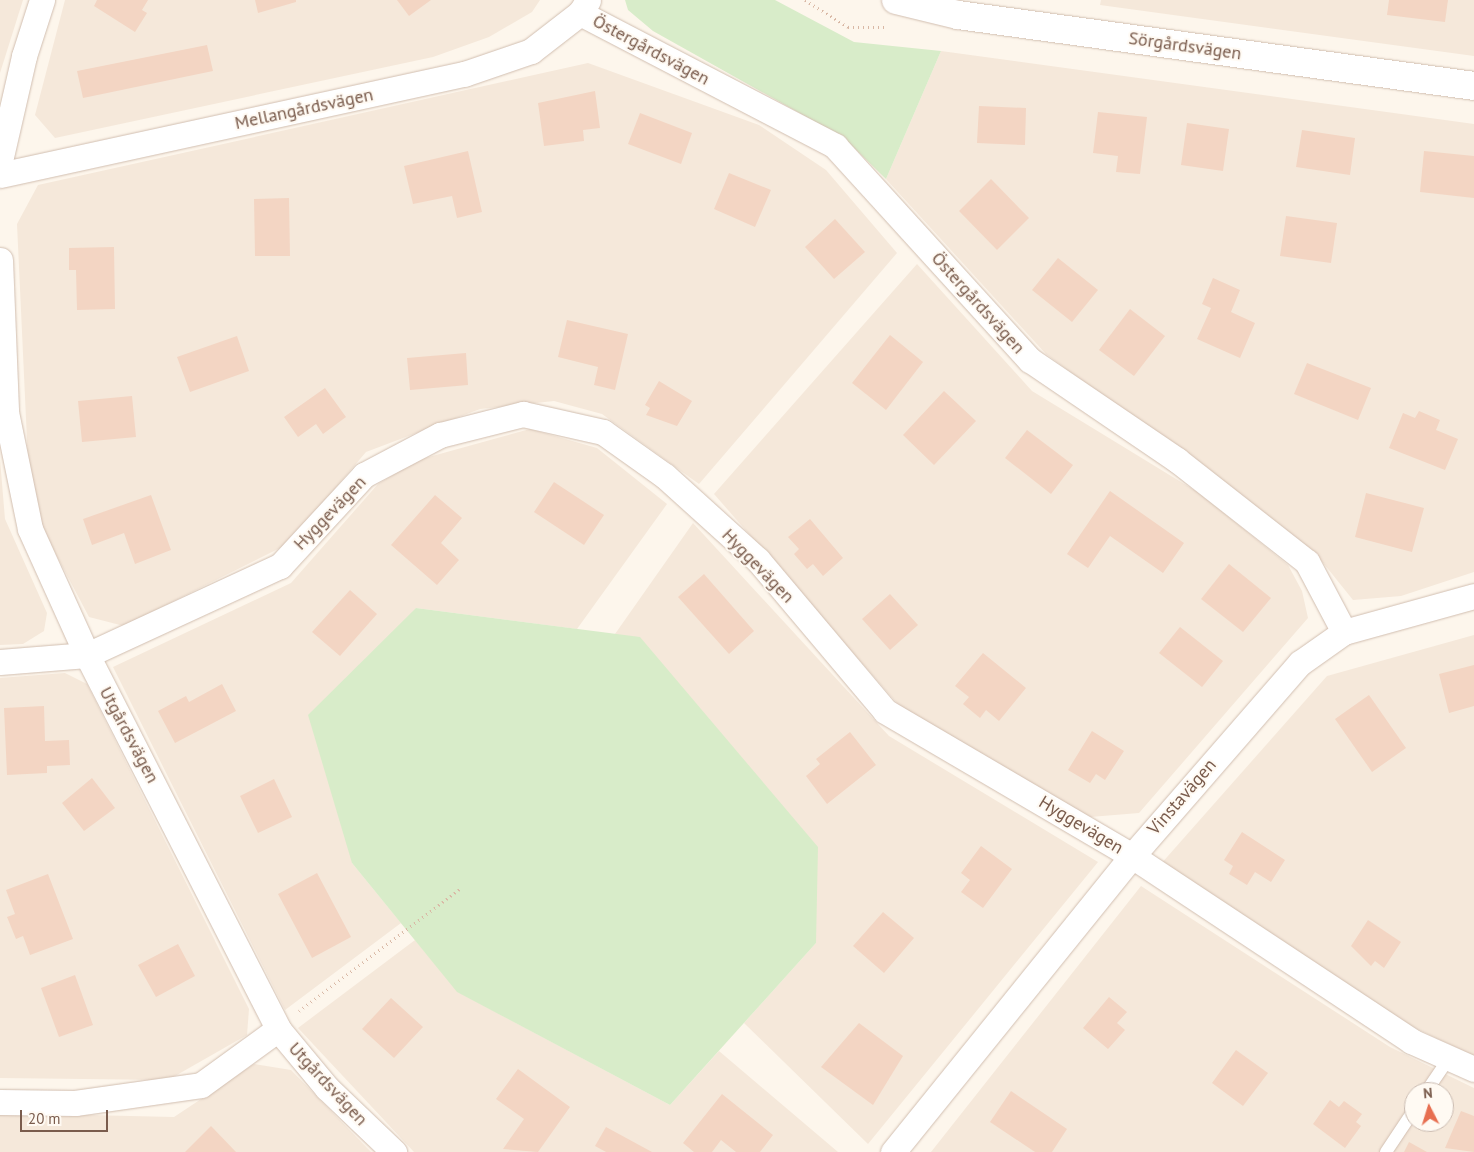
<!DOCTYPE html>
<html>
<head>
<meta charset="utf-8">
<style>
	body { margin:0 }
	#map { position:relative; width:1474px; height:1152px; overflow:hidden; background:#fdf6ec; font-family:"PT Sans",sans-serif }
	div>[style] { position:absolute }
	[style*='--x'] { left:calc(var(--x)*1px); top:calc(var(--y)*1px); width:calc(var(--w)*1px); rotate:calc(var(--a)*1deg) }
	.residential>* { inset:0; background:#f5e8da }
	.green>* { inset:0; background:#d8ecc9 }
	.building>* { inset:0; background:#f3d5c3 }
	.path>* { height:3px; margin-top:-1.5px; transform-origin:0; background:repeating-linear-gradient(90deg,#d9b8a5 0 1px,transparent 0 5px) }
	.roads { filter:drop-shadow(0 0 1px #d1beb0) drop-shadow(0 0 1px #d1beb0) }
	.lane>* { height:12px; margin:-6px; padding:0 6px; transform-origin:6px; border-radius:6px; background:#fff }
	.street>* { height:25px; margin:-12.5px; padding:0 12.5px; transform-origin:12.5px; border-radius:12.5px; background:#fff }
	.secondary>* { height:28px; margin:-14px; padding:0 14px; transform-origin:14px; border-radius:14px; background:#fff }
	span { translate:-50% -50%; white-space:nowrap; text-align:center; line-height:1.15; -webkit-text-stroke:4px #fffaf3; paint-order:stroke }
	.street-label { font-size:18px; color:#7a5c4d }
	.north { position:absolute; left:1404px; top:1082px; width:50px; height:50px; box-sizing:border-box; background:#fffaf3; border:1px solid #cabbb1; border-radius:50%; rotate:355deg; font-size:14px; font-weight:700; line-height:20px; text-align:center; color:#7a5c4d }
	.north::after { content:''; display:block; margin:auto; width:18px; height:22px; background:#e76f51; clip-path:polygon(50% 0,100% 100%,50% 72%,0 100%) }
	.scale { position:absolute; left:20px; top:1110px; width:88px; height:22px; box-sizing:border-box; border:2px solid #7a5c4d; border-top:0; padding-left:6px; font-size:15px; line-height:18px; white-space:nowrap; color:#7a5c4d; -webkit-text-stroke:4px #fffaf3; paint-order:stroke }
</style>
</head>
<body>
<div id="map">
	<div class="residential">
		<div style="clip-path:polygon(0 0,23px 0,0 73px)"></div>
		<div style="clip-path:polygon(65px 0,540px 0,532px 12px,489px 37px,433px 57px,55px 138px,35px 115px)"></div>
		<div style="clip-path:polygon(1101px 0,1474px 0,1474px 56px,1100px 5px)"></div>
		<div style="clip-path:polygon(941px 51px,1474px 124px,1474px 572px,1401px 596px,1353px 600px,1316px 554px,1046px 354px,886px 179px)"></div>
		<div style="clip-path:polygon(588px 63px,759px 125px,826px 170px,897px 253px,699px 484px,602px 414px,554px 401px,480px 409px,366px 452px,288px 544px,124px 626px,89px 617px,30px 505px,17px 224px,38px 185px)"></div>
		<div style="clip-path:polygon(917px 264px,1032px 391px,1199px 493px,1288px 565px,1302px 591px,1308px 618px,1139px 813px,1090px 817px,903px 710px,714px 494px)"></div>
		<div style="clip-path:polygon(530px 429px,597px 448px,667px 504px,577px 629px,416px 608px,352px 863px,401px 923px,285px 1010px,113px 667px,291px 583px,378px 484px,418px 460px)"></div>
		<div style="clip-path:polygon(0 459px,5px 519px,47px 613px,44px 631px,23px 644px,0 645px)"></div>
		<div style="clip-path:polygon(693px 523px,889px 736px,1098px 862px,868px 1144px,744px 1023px,816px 943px,615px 634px)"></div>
		<div style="clip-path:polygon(1474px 635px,1474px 1056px,1392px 1017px,1160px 865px,1327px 676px)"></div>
		<div style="clip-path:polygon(65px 673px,87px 684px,249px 1009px,247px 1035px,168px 1080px,0 1078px,0 678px)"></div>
		<div style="clip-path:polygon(evenodd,1141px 886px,1390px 1047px,1474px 1088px,1474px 1152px,931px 1152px,1141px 886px,1414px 1092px,1444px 1092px,1444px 1122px,1414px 1122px,1414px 1092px)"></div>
		<div style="clip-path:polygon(415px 940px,458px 992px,670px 1105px,719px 1051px,838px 1152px,414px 1152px,298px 1028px)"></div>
		<div style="clip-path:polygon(254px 1064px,291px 1070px,371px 1152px,0 1152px,0 1113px,174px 1117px)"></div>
	</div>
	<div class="green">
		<div style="clip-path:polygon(625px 0,775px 0,854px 42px,941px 51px,886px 179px,844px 138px,653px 31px,628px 10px)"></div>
		<div style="clip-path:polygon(416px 608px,640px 637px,818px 847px,816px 943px,670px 1105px,457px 992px,352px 863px,308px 715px)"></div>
	</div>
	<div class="building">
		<div style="clip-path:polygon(97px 0,148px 0,142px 10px,147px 13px,135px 32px,94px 6px)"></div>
		<div style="clip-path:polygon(255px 0,296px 0,296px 2px,258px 13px)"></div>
		<div style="clip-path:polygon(397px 0,431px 0,409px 16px)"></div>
		<div style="clip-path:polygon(1389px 0,1448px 0,1445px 22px,1387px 15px)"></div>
		<div style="clip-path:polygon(207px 45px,213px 71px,83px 98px,77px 71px)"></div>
		<div style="clip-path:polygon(595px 91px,600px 128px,583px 130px,584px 141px,544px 146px,538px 103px)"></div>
		<div style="clip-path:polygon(979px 106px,1026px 108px,1025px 145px,977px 143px)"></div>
		<div style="clip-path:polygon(1098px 112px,1147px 117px,1140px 174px,1116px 172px,1118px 156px,1093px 153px)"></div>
		<div style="clip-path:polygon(640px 113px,692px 133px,681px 164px,628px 144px)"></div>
		<div style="clip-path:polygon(1187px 123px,1229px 129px,1223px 171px,1181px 165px)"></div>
		<div style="clip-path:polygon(1302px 130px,1355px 138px,1350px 175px,1296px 167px)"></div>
		<div style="clip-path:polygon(468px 151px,482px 212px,457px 218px,452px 196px,413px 204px,404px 166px)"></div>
		<div style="clip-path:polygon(1424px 151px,1474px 156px,1474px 198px,1420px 192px)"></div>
		<div style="clip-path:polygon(729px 173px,771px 190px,755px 227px,714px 209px)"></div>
		<div style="clip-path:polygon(991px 179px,1029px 218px,997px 250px,959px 211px)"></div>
		<div style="clip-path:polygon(289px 198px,290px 256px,255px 256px,254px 199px)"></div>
		<div style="clip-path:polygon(1286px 216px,1337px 223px,1331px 263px,1280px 256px)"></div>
		<div style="clip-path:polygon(835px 219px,865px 252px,834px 279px,805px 247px)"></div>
		<div style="clip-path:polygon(114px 247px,115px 309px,77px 310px,76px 270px,69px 270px,69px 248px)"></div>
		<div style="clip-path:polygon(1058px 258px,1098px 290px,1072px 322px,1032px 290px)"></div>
		<div style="clip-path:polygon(1213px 278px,1240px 290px,1231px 312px,1255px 323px,1240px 358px,1197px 339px,1211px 308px,1202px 304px)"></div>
		<div style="clip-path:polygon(1130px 309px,1165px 336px,1134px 376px,1099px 350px)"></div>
		<div style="clip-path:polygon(567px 320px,628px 334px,615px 390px,594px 385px,598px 367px,558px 357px)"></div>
		<div style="clip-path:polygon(890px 335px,923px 362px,886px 410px,852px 383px)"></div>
		<div style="clip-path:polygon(237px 336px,249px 371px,190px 392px,177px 357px)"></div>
		<div style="clip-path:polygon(466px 353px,468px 385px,410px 390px,407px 358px)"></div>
		<div style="clip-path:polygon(1307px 363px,1371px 388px,1358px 420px,1294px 394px)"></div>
		<div style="clip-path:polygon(659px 381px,692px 401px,677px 426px,646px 415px,650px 408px,645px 405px)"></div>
		<div style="clip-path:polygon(325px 388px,346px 417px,323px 434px,316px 424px,298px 437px,284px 417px)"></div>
		<div style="clip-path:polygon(944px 391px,976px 421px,934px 465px,903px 435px)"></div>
		<div style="clip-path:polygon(132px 396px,136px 437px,82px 442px,78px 401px)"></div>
		<div style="clip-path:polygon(1419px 411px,1440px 420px,1436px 430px,1458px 439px,1445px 470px,1389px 448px,1403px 413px,1415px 418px)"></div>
		<div style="clip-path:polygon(1027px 430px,1073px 465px,1051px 494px,1005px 458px)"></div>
		<div style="clip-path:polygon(554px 482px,604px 515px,584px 545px,534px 512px)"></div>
		<div style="clip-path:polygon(1110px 491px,1184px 543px,1163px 573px,1110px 536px,1088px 568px,1067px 554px)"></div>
		<div style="clip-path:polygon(1366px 493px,1424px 508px,1412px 552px,1355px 537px)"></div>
		<div style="clip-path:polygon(151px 495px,171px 550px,135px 564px,124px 533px,92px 545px,83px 519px)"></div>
		<div style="clip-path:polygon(435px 495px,462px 518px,441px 543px,459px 560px,437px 585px,391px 545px)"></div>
		<div style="clip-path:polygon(810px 519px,843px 558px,823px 576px,813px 564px,807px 569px,794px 554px,799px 549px,788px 537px)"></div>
		<div style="clip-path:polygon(1229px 564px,1271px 598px,1243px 632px,1201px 599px)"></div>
		<div style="clip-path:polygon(704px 574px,754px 631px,729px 654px,678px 597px)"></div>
		<div style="clip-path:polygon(350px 590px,377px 614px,340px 656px,312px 632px)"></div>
		<div style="clip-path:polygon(890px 594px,918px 625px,890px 650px,862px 619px)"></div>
		<div style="clip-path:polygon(1180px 627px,1223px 661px,1202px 687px,1159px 653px)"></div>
		<div style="clip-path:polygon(983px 653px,1026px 688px,999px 721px,986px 710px,980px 718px,963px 704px,969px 697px,955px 686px)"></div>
		<div style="clip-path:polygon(1474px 665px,1474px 706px,1449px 713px,1439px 674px)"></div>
		<div style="clip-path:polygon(222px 684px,236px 711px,175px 743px,158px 711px,186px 696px,189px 702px)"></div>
		<div style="clip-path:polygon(1369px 695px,1406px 748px,1372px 772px,1335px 719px)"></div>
		<div style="clip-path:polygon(44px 706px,45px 741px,69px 740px,70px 765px,47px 766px,47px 773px,7px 775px,4px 708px)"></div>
		<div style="clip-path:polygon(1092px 731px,1124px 751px,1105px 780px,1096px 774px,1090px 783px,1068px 770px)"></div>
		<div style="clip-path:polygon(850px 732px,876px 765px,827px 804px,806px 776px,820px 764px,816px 759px)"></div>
		<div style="clip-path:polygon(92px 778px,115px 808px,84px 831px,62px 803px)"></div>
		<div style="clip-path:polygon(274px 779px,292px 817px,258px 833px,240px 796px)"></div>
		<div style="clip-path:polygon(1242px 832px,1285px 860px,1271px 882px,1255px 872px,1247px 885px,1229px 874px,1233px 866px,1224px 860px)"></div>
		<div style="clip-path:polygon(981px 846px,1012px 869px,983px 908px,961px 892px,970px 880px,961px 873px)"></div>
		<div style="clip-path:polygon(317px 873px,351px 937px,312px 958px,278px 894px)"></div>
		<div style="clip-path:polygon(48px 874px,73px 939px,30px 955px,23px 936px,16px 939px,7px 917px,15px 914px,6px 890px)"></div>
		<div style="clip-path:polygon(883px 912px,914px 938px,884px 973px,853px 946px)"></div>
		<div style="clip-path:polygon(1368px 920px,1401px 942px,1384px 968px,1375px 961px,1371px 966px,1351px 946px)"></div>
		<div style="clip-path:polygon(178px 944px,195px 976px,156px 997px,138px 965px)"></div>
		<div style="clip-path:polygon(75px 975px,93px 1025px,59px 1037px,41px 988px)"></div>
		<div style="clip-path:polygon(1109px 997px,1127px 1012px,1117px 1023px,1125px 1030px,1108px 1049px,1083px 1028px)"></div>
		<div style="clip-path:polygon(391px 998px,423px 1027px,394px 1058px,362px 1029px)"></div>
		<div style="clip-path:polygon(859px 1023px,903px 1056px,873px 1105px,821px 1067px)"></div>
		<div style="clip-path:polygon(1236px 1050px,1268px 1073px,1243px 1106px,1212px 1083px)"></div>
		<div style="clip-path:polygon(518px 1069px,570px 1107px,538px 1152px,503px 1149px,524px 1119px,496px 1099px)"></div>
		<div style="clip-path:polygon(1011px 1091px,1067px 1129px,1052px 1152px,1035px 1152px,990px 1122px)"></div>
		<div style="clip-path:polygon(722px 1094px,773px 1135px,760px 1152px,736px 1152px,721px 1140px,712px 1152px,694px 1152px,683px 1143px)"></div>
		<div style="clip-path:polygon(1330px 1100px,1339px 1107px,1344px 1101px,1362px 1114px,1356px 1122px,1361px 1126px,1345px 1148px,1313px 1124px)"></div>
		<div style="clip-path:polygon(1461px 1111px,1474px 1116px,1474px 1152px,1445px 1148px)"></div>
		<div style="clip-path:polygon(211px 1126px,236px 1152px,185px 1152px)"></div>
		<div style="clip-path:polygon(606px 1127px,652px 1152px,606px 1152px,595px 1146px)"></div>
		<div style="clip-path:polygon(1409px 1142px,1427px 1152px,1404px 1152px)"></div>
	</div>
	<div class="path">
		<div style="--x:805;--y:0;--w:51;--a:32.1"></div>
		<div style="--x:848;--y:27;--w:36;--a:0"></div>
		<div style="--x:299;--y:1011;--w:202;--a:-37.2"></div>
	</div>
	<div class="roads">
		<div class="lane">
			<div style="--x:1426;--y:1092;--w:41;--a:-55.9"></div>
			<div style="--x:1386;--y:1152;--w:50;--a:-56.3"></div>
		</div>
		<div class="street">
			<div style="--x:580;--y:13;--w:288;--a:27.5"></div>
			<div style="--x:835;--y:146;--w:290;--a:47.7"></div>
			<div style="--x:1030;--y:360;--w:178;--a:34.2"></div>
			<div style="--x:1177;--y:460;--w:165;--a:38.1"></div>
			<div style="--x:1307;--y:562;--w:79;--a:62.1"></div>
			<div style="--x:0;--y:161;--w:108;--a:-77.1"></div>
			<div style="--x:24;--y:56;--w:59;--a:-72.2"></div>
			<div style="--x:0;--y:175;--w:475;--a:-12.3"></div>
			<div style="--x:464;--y:74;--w:71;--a:-18.9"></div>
			<div style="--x:531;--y:51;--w:62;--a:-37.8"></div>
			<div style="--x:580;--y:13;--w:15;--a:-58"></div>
			<div style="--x:0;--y:260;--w:152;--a:87.7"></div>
			<div style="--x:6;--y:412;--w:119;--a:78.4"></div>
			<div style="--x:30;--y:529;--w:138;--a:65.7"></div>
			<div style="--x:87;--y:655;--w:420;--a:62.9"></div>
			<div style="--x:278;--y:1029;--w:77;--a:50.3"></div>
			<div style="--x:327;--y:1088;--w:93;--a:43.7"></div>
			<div style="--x:0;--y:662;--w:87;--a:-4.6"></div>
			<div style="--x:87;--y:655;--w:213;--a:-24.8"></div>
			<div style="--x:280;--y:566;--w:124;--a:-47.3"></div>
			<div style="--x:364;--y:475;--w:86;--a:-27.8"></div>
			<div style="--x:440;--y:435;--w:86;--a:-14.2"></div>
			<div style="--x:523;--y:414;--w:82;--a:12.7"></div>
			<div style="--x:603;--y:432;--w:76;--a:35.4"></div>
			<div style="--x:665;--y:476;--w:125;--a:42.1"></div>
			<div style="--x:758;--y:560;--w:197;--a:49.9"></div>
			<div style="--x:885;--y:711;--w:286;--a:30.4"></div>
			<div style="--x:1132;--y:856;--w:335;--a:33.5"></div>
			<div style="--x:1411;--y:1041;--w:69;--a:24"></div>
			<div style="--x:0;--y:1102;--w:75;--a:0.8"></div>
			<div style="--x:75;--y:1103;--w:127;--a:-8.1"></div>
			<div style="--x:201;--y:1085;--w:95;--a:-36"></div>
			<div style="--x:893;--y:1152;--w:380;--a:-51.1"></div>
			<div style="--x:1132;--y:856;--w:256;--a:-49"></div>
			<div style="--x:1300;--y:663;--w:54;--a:-35.2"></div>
			<div style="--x:1344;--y:632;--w:135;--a:-15.5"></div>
		</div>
		<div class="secondary">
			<div style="--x:896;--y:0;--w:64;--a:13.6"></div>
			<div style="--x:958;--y:15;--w:521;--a:7.83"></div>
		</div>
	</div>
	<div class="street-label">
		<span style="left:1185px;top:46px;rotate:8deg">Sörgårdsvägen</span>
		<span style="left:651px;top:50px;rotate:28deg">Östergårdsvägen</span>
		<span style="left:304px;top:109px;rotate:-12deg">Mellangårdsvägen</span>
		<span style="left:978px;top:303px;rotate:48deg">Östergårdsvägen</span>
		<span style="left:330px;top:513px;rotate:-46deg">Hyggevägen</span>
		<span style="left:758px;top:566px;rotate:46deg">Hyggevägen</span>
		<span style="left:129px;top:735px;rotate:62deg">Utgårdsvägen</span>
		<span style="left:1182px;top:797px;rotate:-49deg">Vinstavägen</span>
		<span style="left:1081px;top:825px;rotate:31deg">Hyggevägen</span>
		<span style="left:328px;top:1084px;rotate:47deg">Utgårdsvägen</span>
	</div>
	<div class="north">N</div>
	<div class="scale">20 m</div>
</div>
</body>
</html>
